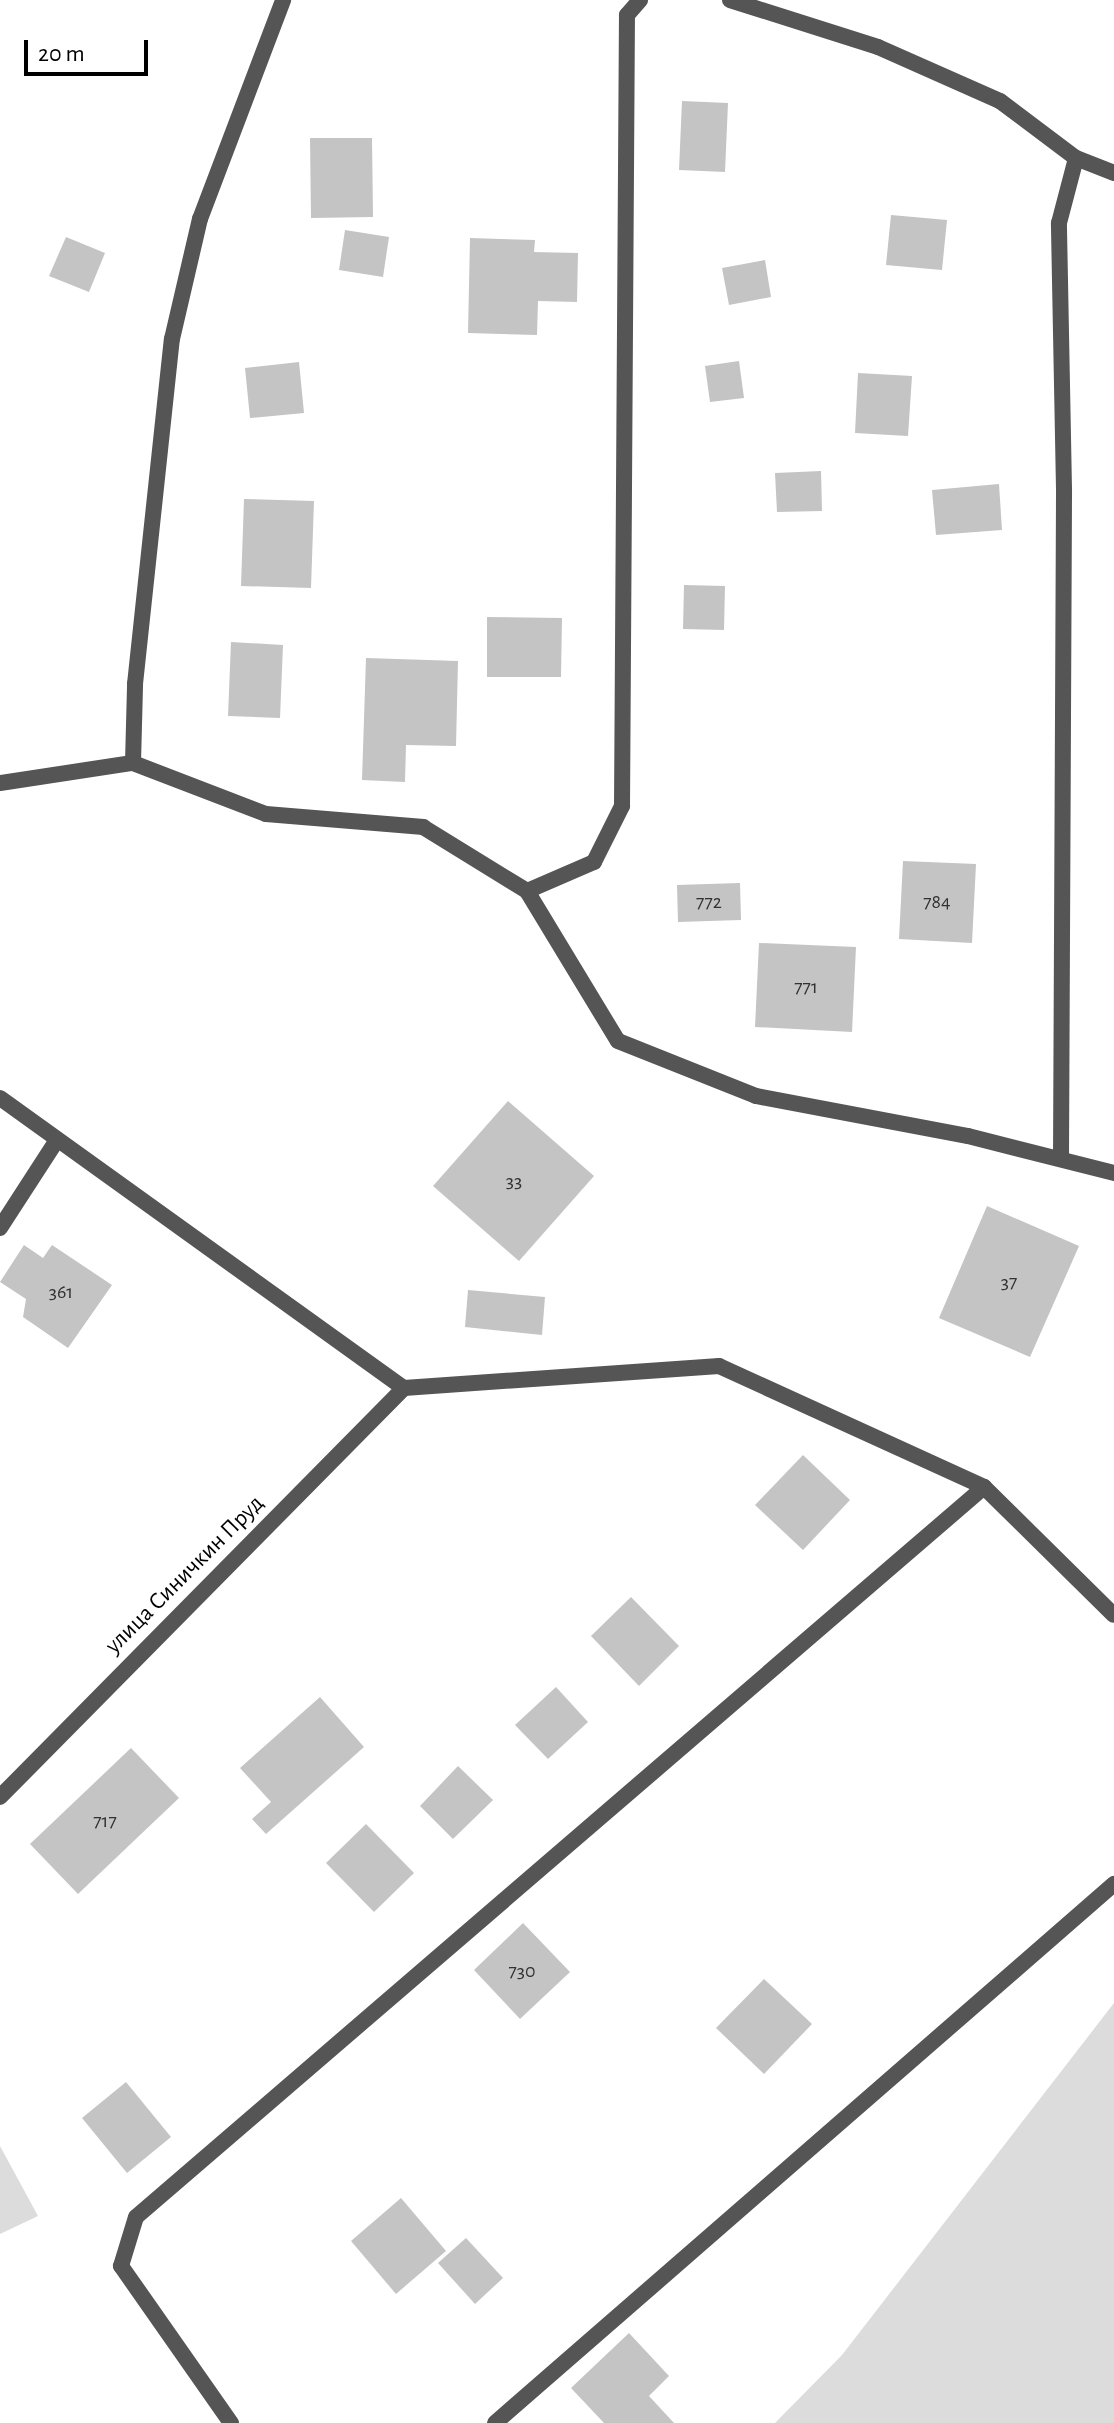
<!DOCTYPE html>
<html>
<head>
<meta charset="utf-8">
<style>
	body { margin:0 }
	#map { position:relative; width:1114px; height:2423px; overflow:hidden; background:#fff; font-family:"Alegreya Sans",sans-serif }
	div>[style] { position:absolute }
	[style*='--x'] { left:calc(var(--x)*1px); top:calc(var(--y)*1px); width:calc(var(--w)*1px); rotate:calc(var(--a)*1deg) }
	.green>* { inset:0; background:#dcdcdc }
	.building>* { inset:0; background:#c4c4c4 }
	.service>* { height:16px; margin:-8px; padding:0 8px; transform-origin:8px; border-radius:8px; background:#555 }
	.minor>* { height:16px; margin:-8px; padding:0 8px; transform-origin:8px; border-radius:8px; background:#555 }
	span { translate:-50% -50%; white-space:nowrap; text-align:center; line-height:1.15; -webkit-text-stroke:6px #fff; paint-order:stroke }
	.number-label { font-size:20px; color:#313131 }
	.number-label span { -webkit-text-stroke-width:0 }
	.street-label { font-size:24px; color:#000 }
	.scale { position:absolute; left:24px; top:40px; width:124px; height:36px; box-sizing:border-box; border:4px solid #000; border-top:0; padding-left:10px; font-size:24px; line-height:28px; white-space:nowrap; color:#000; -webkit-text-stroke:6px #fff; paint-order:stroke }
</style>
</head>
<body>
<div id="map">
	<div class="green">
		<div style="clip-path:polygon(1114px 2003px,1114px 2423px,775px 2423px,842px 2355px)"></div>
		<div style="clip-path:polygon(0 2146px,38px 2216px,0 2234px)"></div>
	</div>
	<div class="building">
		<div style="clip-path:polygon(682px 101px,728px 103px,725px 172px,679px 170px)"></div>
		<div style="clip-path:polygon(310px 138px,372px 138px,373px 217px,311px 218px)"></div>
		<div style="clip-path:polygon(891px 215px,947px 220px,942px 270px,886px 265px)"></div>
		<div style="clip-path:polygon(345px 230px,389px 237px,383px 277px,339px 270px)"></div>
		<div style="clip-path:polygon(66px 237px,105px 253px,89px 292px,49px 276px)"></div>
		<div style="clip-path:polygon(470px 238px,535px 240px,534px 252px,578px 253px,577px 302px,538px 301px,537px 335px,468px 333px)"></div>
		<div style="clip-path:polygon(765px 260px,771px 297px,729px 305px,722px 268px)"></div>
		<div style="clip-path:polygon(739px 361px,744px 398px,710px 402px,705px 366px)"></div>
		<div style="clip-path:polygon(299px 362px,304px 413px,250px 418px,245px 368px)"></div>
		<div style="clip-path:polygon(858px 373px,912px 376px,908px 436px,855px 433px)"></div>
		<div style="clip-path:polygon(821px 471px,822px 511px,777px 512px,775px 473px)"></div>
		<div style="clip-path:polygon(999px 484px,1002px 530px,936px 535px,932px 490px)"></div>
		<div style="clip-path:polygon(244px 499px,314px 501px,311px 588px,241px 586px)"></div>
		<div style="clip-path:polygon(684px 585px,725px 586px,724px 630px,683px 629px)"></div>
		<div style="clip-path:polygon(487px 617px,562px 618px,561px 677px,487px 677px)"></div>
		<div style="clip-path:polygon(231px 642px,283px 645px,280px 718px,228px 716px)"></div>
		<div style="clip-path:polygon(366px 658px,458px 661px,456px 746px,406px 745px,405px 782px,362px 780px)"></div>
		<div style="clip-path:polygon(903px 861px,976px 864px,972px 943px,899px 939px)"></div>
		<div style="clip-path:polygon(740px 883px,741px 920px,678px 922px,677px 885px)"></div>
		<div style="clip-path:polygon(759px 943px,856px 947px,852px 1032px,755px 1027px)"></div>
		<div style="clip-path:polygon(508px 1101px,594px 1176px,519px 1261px,433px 1186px)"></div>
		<div style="clip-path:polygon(987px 1206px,1079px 1246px,1030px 1357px,939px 1318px)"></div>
		<div style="clip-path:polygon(24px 1245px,43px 1258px,52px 1245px,112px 1285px,68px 1348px,23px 1317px,26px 1299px,0 1282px)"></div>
		<div style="clip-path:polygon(468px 1290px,545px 1297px,542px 1335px,465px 1327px)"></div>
		<div style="clip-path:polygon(803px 1455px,850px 1500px,803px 1550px,755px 1505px)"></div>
		<div style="clip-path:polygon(631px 1597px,679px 1646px,639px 1686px,591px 1636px)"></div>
		<div style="clip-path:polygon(556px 1687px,588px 1722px,548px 1759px,515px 1725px)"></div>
		<div style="clip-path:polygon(320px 1697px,364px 1747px,266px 1834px,252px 1819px,271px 1802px,240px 1768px)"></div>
		<div style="clip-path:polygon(131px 1748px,179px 1798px,78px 1894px,30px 1844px)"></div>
		<div style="clip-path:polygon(458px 1766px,493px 1800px,453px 1839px,420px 1806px)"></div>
		<div style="clip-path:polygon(366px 1824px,414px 1873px,374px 1912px,326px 1863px)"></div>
		<div style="clip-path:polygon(523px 1923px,570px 1972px,520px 2019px,474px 1970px)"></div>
		<div style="clip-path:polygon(764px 1979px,812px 2024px,764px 2074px,716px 2028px)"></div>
		<div style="clip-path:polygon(126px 2082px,171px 2137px,127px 2173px,82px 2118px)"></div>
		<div style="clip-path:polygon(401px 2198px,446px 2251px,396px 2294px,351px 2241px)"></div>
		<div style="clip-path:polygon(466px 2238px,503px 2278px,475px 2304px,438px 2263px)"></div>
		<div style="clip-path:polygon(629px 2333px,669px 2376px,649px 2396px,674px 2423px,604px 2423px,571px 2388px)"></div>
	</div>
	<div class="service">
		<div style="--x:730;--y:0;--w:155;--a:17.6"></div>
		<div style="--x:878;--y:47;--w:133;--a:23.9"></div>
		<div style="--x:1000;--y:101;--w:95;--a:36.9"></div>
		<div style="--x:1076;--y:158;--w:41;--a:21.5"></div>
		<div style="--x:133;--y:763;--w:79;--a:-88.5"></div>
		<div style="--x:135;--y:684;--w:347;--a:-83.9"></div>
		<div style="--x:172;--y:339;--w:123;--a:-76.9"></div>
		<div style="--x:200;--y:219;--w:234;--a:-69.2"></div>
		<div style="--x:0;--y:783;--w:134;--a:-8.6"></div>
		<div style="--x:133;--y:763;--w:142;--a:21"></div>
		<div style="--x:266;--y:814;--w:158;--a:4.7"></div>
		<div style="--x:423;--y:827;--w:122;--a:31.6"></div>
		<div style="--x:527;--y:891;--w:175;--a:58.8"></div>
		<div style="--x:618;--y:1041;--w:149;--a:21.7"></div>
		<div style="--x:756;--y:1096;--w:216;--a:10.7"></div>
		<div style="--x:968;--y:1136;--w:151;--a:14.2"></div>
		<div style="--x:527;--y:891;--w:73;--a:-23.4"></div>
		<div style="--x:594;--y:862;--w:63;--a:-63.4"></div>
		<div style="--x:622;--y:806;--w:791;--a:-89.64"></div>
		<div style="--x:627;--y:15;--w:20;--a:-49"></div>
		<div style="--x:1061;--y:1158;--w:669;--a:-89.74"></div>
		<div style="--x:1064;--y:489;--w:266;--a:-91.1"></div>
		<div style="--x:1059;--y:223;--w:67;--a:-75.3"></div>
	</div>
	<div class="minor">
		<div style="--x:0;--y:1098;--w:497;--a:35.7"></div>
		<div style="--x:404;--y:1388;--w:316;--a:-4"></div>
		<div style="--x:719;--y:1366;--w:291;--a:24.5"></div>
		<div style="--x:984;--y:1487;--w:182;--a:44.6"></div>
		<div style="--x:0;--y:1228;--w:105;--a:-57.1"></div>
		<div style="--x:0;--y:1797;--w:575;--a:-45.35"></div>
		<div style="--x:231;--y:2423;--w:192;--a:-125"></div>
		<div style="--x:121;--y:2266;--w:51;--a:-73"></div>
		<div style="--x:136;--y:2217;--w:1119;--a:-40.72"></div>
		<div style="--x:495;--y:2423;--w:821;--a:-41.05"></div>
	</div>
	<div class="number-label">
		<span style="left:709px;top:902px">772</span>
		<span style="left:937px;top:902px">784</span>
		<span style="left:806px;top:987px">771</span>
		<span style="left:514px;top:1181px">33</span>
		<span style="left:1009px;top:1282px">37</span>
		<span style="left:61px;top:1292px">361</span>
		<span style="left:105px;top:1821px">717</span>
		<span style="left:522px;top:1971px">730</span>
	</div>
	<div class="street-label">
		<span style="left:185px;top:1575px;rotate:-45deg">улица Синичкин Пруд</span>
	</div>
	<div class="scale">20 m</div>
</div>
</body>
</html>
